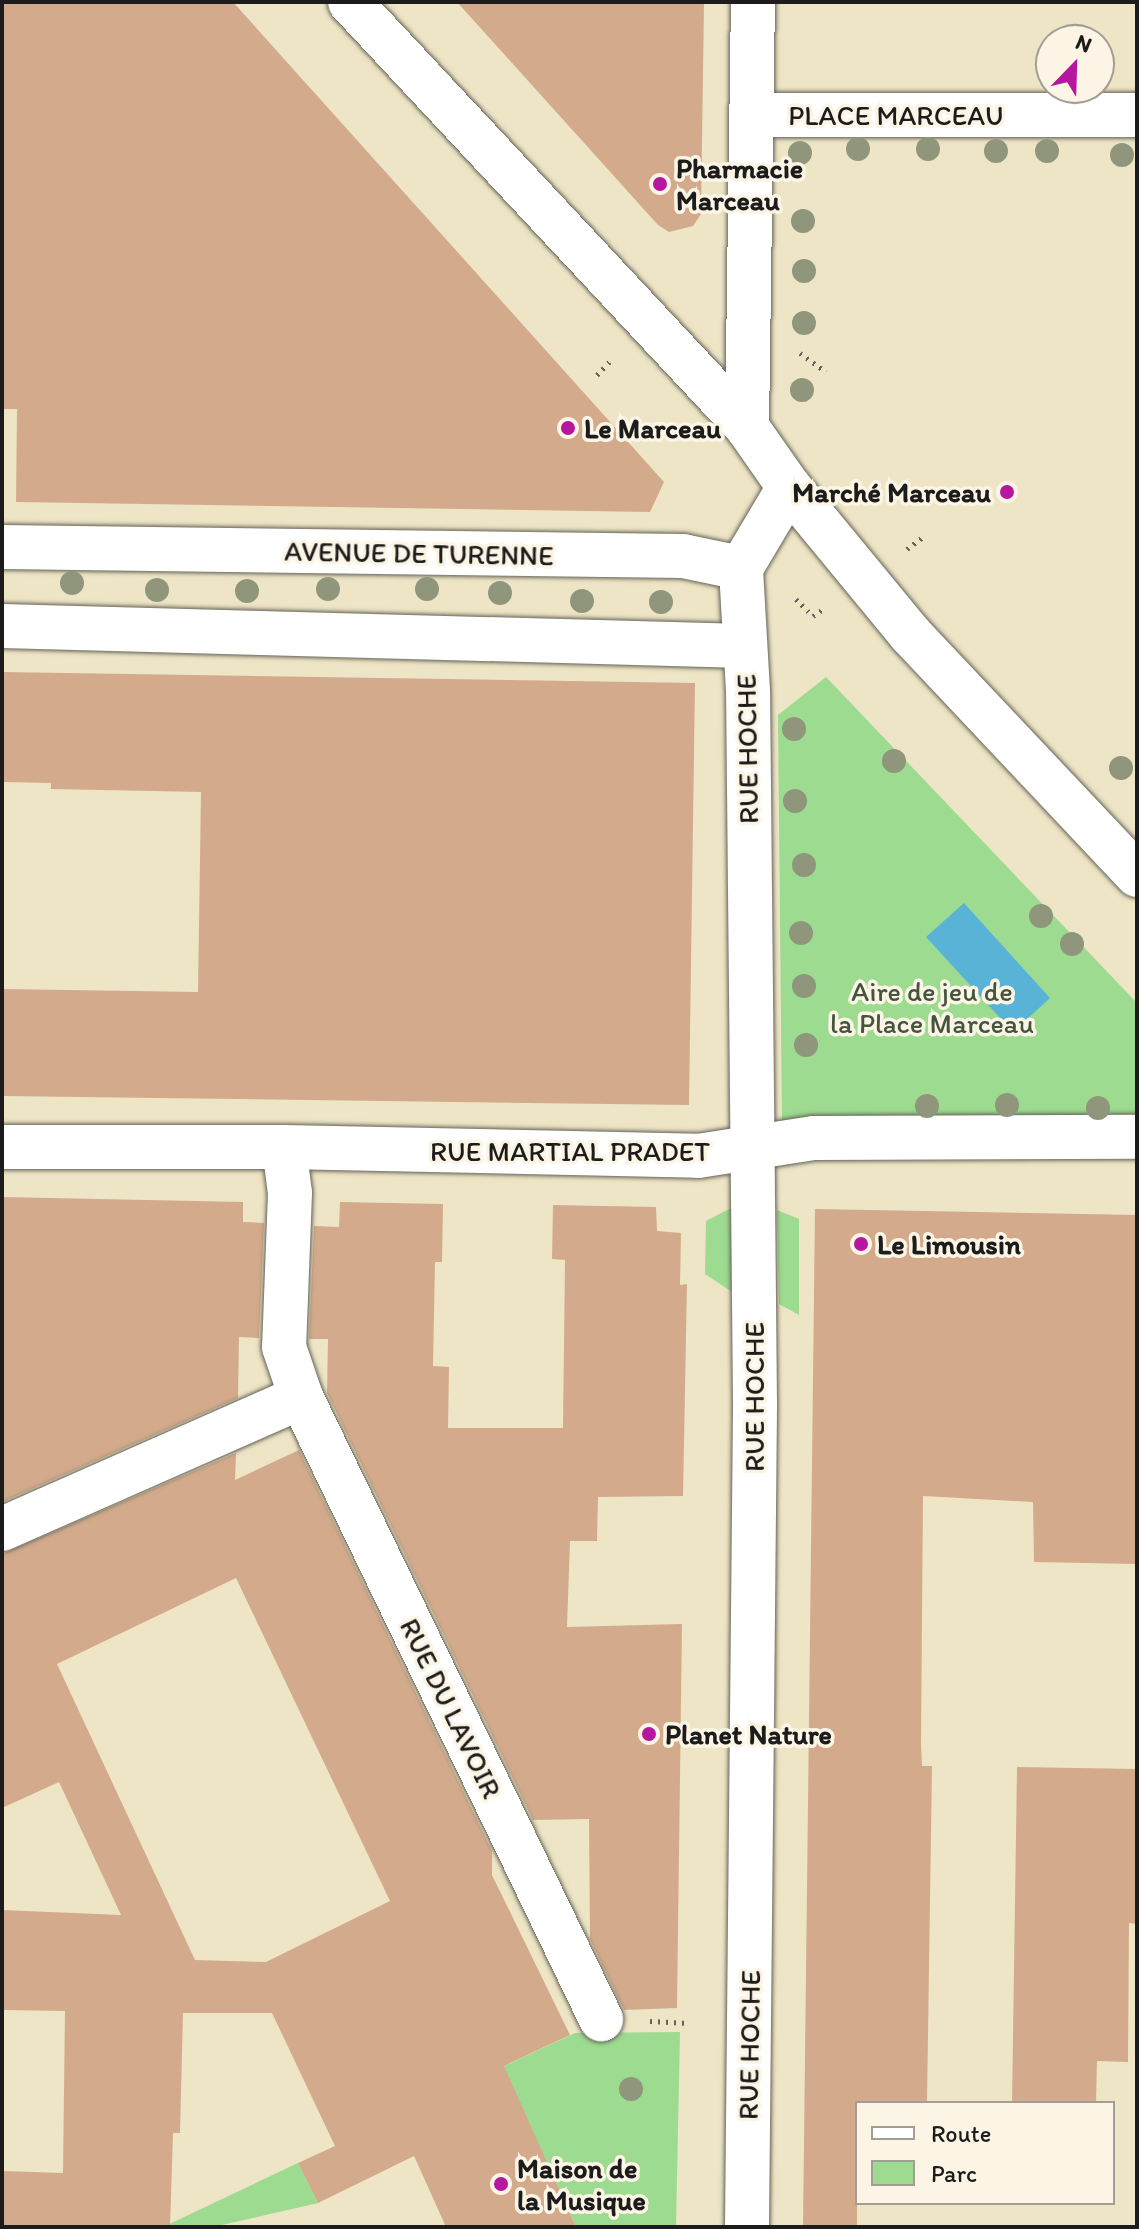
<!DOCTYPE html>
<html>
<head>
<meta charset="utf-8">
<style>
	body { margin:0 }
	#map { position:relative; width:1139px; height:2229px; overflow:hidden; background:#ede5c5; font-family:Itim,sans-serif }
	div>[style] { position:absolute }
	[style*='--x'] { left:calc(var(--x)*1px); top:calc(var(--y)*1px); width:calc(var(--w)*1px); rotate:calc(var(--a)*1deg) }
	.green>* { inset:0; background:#9cdb90 }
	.water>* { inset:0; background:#59b3d7 }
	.building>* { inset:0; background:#d3ab8c }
	.path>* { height:5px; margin-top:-2.5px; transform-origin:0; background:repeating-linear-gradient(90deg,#656257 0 2px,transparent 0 8px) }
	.roads { filter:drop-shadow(0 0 2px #656257) drop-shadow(0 0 2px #656257) }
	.minor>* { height:44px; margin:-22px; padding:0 22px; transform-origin:22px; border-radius:22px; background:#fff }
	.trees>* { width:24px; height:24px; margin:-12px; border-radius:50%; background:#8f967b }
	.dots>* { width:22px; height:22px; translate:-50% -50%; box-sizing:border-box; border:4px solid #fcf5e5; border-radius:50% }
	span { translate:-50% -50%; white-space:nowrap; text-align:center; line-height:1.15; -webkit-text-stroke:7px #fcf5e5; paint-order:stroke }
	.street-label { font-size:28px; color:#1c1c1c }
	.poi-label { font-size:28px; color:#1c1c1c; font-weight:700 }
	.left { translate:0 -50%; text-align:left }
	.right { translate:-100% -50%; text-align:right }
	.park-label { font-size:28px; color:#42553f }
	.frame { position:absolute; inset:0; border:4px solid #1c1c1c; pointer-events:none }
	.legend { position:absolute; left:855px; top:2101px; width:260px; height:104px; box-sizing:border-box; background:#fcf5e5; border:2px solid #a29e95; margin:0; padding:10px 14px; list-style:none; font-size:24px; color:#1c1c1c }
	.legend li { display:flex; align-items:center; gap:16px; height:40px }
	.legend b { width:40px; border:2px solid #a29e95 }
	.north { position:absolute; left:1035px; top:24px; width:80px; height:80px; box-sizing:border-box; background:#fcf5e5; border:2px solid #a29e95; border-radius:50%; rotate:23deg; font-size:22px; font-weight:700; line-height:32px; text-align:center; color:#1c1c1c }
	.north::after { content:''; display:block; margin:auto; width:28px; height:36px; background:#b5179e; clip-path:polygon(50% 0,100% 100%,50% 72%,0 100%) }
</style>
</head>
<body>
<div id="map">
	<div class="green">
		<div style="clip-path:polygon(826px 677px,1137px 1003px,1137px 1118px,782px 1120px,778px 715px)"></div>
		<div style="clip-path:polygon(739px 1204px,744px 1300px,705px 1274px,706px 1221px)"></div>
		<div style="clip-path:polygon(777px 1210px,799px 1219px,799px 1315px,779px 1304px)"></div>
		<div style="clip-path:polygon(680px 2032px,676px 2227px,576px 2227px,538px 2143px,426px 2103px,575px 2033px)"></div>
		<div style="clip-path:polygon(298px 2163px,318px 2203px,213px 2227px,163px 2227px)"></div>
	</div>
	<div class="water">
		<div style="clip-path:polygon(964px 903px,1050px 998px,1013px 1032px,926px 937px)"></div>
	</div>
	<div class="building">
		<div style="clip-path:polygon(2px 2px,233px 2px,664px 482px,650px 512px,16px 502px,17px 409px,2px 409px)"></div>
		<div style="clip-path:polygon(457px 2px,704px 2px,701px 214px,693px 226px,669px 232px,658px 225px)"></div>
		<div style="clip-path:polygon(2px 672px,695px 683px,689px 1105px,2px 1096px,2px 989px,198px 992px,201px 792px,51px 789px,51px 783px,2px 782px)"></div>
		<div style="clip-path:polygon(2px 1197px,243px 1202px,243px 1222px,264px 1223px,259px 1338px,239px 1337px,238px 1398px,2px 1502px)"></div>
		<div style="clip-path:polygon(340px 1202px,443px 1204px,442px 1262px,435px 1262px,433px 1366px,449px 1367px,448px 1428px,563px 1428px,565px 1260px,552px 1259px,553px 1205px,656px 1207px,657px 1231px,681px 1233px,680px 1285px,687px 1284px,683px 1496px,598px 1497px,597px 1541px,570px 1541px,567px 1627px,682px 1624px,677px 2008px,624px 2010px,590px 1939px,589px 1819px,533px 1820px,327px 1393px,328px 1339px,309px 1339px,314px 1226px,339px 1227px)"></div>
		<div style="clip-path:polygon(815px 1209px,1137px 1215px,1137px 1564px,1034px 1562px,1033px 1502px,923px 1496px,921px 1743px,922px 1766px,932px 1766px,927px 2103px,857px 2103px,857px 2227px,803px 2227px)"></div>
		<div style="clip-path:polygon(evenodd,299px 1450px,492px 1851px,492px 1875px,570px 2035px,504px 2066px,576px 2227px,446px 2227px,414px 2156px,318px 2203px,298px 2163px,335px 2146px,272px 2013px,183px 2013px,180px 2133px,173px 2133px,170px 2227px,2px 2227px,2px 2171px,63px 2173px,65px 2011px,2px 2010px,2px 1910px,121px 1915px,59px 1782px,2px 1808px,2px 1554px,236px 1453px,235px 1480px,299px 1450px,236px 1578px,390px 1901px,266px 1962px,195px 1960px,57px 1664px,236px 1578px)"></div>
		<div style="clip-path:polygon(1017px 1767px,1137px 1769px,1137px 1924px,1129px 1923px,1128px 2062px,1097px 2061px,1096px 2103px,1012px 2103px)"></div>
	</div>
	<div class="path">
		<div style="--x:800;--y:353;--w:32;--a:36"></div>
		<div style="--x:597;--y:375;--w:23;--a:-47"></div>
		<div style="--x:907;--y:549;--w:20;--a:-37"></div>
		<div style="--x:796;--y:599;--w:24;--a:45"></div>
		<div style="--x:813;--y:616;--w:14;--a:-34"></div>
		<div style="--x:650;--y:2021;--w:39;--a:3"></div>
	</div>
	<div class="roads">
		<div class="minor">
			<div style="--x:350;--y:2;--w:582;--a:46.95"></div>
			<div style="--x:747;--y:427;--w:73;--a:55"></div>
			<div style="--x:789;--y:487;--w:192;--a:50.5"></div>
			<div style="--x:911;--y:635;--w:330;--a:46.7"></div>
			<div style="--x:751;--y:115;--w:386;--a:0"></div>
			<div style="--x:747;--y:427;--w:425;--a:-89.2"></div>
			<div style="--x:2;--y:547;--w:681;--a:0.76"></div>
			<div style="--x:683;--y:556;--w:59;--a:11.7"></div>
			<div style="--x:2;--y:626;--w:743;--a:1.54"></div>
			<div style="--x:2;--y:1147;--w:282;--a:0"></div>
			<div style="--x:284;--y:1147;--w:414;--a:1.2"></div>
			<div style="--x:698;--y:1156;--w:117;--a:-8.8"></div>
			<div style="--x:814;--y:1138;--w:323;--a:-0.2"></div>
			<div style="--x:284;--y:1147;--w:46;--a:82.6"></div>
			<div style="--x:290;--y:1193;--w:154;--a:92.2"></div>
			<div style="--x:284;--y:1347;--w:53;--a:71.2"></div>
			<div style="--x:301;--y:1397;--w:691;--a:64.25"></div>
			<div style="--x:2;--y:1529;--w:327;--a:-23.8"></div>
			<div style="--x:747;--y:2227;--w:825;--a:-89.44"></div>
			<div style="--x:755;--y:1402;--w:711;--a:-90.56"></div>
			<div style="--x:748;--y:691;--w:123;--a:-93.3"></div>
			<div style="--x:741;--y:568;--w:94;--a:-59.3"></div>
		</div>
	</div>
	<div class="trees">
		<div style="left:858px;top:149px"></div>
		<div style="left:928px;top:149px"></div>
		<div style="left:996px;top:151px"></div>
		<div style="left:1047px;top:151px"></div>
		<div style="left:800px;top:153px"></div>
		<div style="left:1122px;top:155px"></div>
		<div style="left:803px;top:221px"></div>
		<div style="left:804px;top:271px"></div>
		<div style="left:804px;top:323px"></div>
		<div style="left:802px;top:390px"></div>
		<div style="left:72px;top:583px"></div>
		<div style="left:328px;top:589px"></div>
		<div style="left:427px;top:589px"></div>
		<div style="left:157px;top:590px"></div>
		<div style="left:247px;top:591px"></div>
		<div style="left:500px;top:593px"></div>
		<div style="left:582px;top:601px"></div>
		<div style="left:661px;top:602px"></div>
		<div style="left:794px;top:729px"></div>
		<div style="left:894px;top:761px"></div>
		<div style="left:1121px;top:768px"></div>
		<div style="left:795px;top:801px"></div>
		<div style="left:804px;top:865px"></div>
		<div style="left:1041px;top:916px"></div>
		<div style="left:801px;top:933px"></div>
		<div style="left:1072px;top:944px"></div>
		<div style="left:804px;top:986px"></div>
		<div style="left:806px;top:1045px"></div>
		<div style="left:1007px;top:1105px"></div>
		<div style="left:927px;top:1106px"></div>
		<div style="left:1098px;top:1108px"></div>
		<div style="left:631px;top:2089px"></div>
	</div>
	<div class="dots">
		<div style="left:660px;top:184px;background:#b5179e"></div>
		<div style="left:568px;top:428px;background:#b5179e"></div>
		<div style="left:1007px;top:492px;background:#b5179e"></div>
		<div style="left:861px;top:1244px;background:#b5179e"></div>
		<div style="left:649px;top:1734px;background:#b5179e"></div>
		<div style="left:501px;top:2184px;background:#b5179e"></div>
	</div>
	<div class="street-label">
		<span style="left:896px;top:115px">PLACE MARCEAU</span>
		<span style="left:419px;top:553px;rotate:1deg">AVENUE DE TURENNE</span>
		<span style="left:747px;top:749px;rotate:-91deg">RUE HOCHE</span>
		<span style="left:570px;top:1151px">RUE MARTIAL PRADET</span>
		<span style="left:754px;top:1397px;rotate:-90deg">RUE HOCHE</span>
		<span style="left:451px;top:1708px;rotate:64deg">RUE DU LAVOIR</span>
		<span style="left:749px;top:2045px;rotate:-89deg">RUE HOCHE</span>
	</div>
	<div class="poi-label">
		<span class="left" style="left:676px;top:184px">Pharmacie<br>Marceau</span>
		<span class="left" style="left:584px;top:428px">Le Marceau</span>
		<span class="right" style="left:991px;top:492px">Marché Marceau</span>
		<span class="left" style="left:877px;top:1244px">Le Limousin</span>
		<span class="left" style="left:665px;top:1734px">Planet Nature</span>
		<span class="left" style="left:517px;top:2184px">Maison de<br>la Musique</span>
	</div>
	<div class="park-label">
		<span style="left:932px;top:1007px">Aire de jeu de<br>la Place Marceau</span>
	</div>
	<div class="frame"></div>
	<ul class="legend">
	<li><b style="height:10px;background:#fff"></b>Route</li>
	<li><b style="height:22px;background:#9cdb90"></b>Parc</li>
	</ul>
	<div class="north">N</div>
</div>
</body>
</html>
